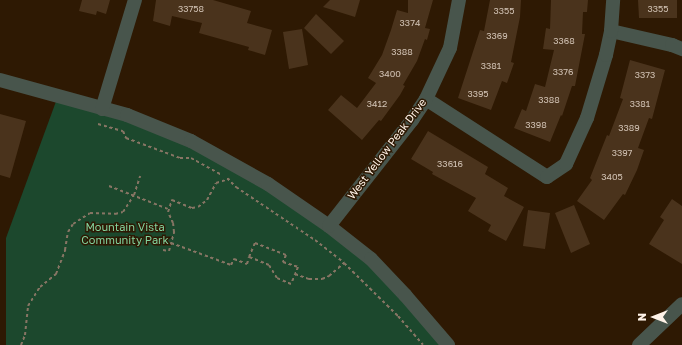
<!DOCTYPE html>
<html>
<head>
<meta charset="utf-8">
<style>
	body { margin:0 }
	#map { position:relative; width:682px; height:345px; overflow:hidden; background:#2e1903; font-family:"Golos Text",sans-serif }
	div>[style] { position:absolute }
	[style*='--x'] { left:calc(var(--x)*1px); top:calc(var(--y)*1px); width:calc(var(--w)*1px); rotate:calc(var(--a)*1deg) }
	.green>* { inset:0; background:#1c482d }
	.building>* { inset:0; background:#4a331c }
	.path>* { height:2px; margin-top:-1px; transform-origin:0; background:repeating-linear-gradient(90deg,#877564 0 3px,transparent 0 6px) }
	.minor>* { height:14px; margin:-7px; padding:0 7px; transform-origin:7px; border-radius:7px; background:#48554c }
	span { translate:-50% -50%; white-space:nowrap; text-align:center; line-height:1.15; -webkit-text-stroke:3px #2e1903; paint-order:stroke }
	.number-label { font-size:9px; color:#d2c3b5 }
	.number-label span { -webkit-text-stroke-width:0 }
	.street-label { font-size:11px; color:#fff3e8 }
	.park-label { font-size:11px; color:#83d39e }
	.north { position:absolute; left:634px; top:297px; width:40px; height:40px; -webkit-text-stroke:3px #2e1903; paint-order:stroke; rotate:270deg; font-size:11px; font-weight:700; line-height:16px; text-align:center; color:#fff3e8 }
	.north::after { content:''; display:block; margin:auto; width:14px; height:18px; background:#fff3e8; clip-path:polygon(50% 0,100% 100%,50% 72%,0 100%) }
</style>
</head>
<body>
<div id="map">
	<div class="green">
		<div style="clip-path:polygon(58px 96px,191px 141px,329px 226px,448px 345px,6px 345px,6px 238px)"></div>
	</div>
	<div class="building">
		<div style="clip-path:polygon(82px 0,110px 0,106px 14px,97px 11px,96px 15px,79px 11px)"></div>
		<div style="clip-path:polygon(156px 0,213px 0,251px 11px,247px 23px,272px 30px,265px 55px,248px 50px,249px 47px,199px 33px,202px 23px,172px 16px,170px 26px,153px 21px)"></div>
		<div style="clip-path:polygon(330px 0,360px 0,355px 17px,323px 7px)"></div>
		<div style="clip-path:polygon(408px 0,433px 0,425px 28px,430px 29px,427px 40px,425px 39px,417px 61px,403px 85px,405px 86px,400px 95px,381px 121px,379px 120px,362px 140px,328px 110px,341px 95px,357px 108px,376px 83px,368px 78px,382px 55px,391px 30px,397px 10px,408px 13px)"></div>
		<div style="clip-path:polygon(490px 0,521px 0,520px 17px,511px 62px,514px 63px,507px 83px,502px 81px,491px 110px,458px 98px,480px 30px,484px 31px)"></div>
		<div style="clip-path:polygon(551px 0,588px 0,587px 12px,583px 12px,582px 34px,585px 34px,575px 86px,572px 86px,562px 116px,561px 115px,550px 142px,514px 128px,522px 109px,526px 111px,535px 84px,545px 87px,554px 50px,543px 49px,546px 28px,550px 29px)"></div>
		<div style="clip-path:polygon(638px 0,677px 0,677px 18px,639px 18px)"></div>
		<div style="clip-path:polygon(316px 14px,344px 41px,331px 54px,304px 28px)"></div>
		<div style="clip-path:polygon(302px 29px,308px 65px,289px 69px,283px 32px)"></div>
		<div style="clip-path:polygon(630px 60px,665px 70px,652px 119px,649px 118px,638px 148px,644px 150px,637px 170px,625px 195px,623px 194px,604px 220px,577px 201px,592px 180px,590px 178px,607px 135px,609px 136px,623px 99px,620px 98px)"></div>
		<div style="clip-path:polygon(0 114px,26px 121px,10px 178px,0 175px)"></div>
		<div style="clip-path:polygon(428px 131px,488px 167px,485px 174px,508px 188px,504px 196px,524px 207px,506px 241px,488px 231px,491px 225px,468px 211px,476px 198px,432px 174px,433px 172px,411px 159px)"></div>
		<div style="clip-path:polygon(672px 199px,682px 206px,682px 264px,649px 244px,664px 220px,660px 217px)"></div>
		<div style="clip-path:polygon(574px 205px,590px 244px,571px 253px,555px 213px)"></div>
		<div style="clip-path:polygon(528px 210px,550px 213px,545px 249px,523px 246px)"></div>
	</div>
	<div class="path">
		<div style="--x:98;--y:124;--w:26;--a:16"></div>
		<div style="--x:123;--y:131;--w:8;--a:67"></div>
		<div style="--x:126;--y:138;--w:58;--a:20.3"></div>
		<div style="--x:180;--y:158;--w:11;--a:0"></div>
		<div style="--x:191;--y:158;--w:35;--a:29"></div>
		<div style="--x:227;--y:178;--w:13;--a:45"></div>
		<div style="--x:236;--y:187;--w:95;--a:33.9"></div>
		<div style="--x:315;--y:240;--w:37;--a:38"></div>
		<div style="--x:344;--y:263;--w:76;--a:44.5"></div>
		<div style="--x:398;--y:316;--w:38;--a:49"></div>
		<div style="--x:109;--y:186;--w:63;--a:21.3"></div>
		<div style="--x:171;--y:243;--w:64;--a:20.1"></div>
		<div style="--x:231;--y:265;--w:7;--a:-63"></div>
		<div style="--x:234;--y:259;--w:14;--a:21"></div>
		<div style="--x:247;--y:264;--w:7;--a:-74"></div>
		<div style="--x:249;--y:257;--w:15;--a:-67"></div>
		<div style="--x:255;--y:243;--w:33;--a:21"></div>
		<div style="--x:286;--y:255;--w:8;--a:113"></div>
		<div style="--x:283;--y:262;--w:16;--a:18"></div>
		<div style="--x:298;--y:267;--w:18;--a:112"></div>
		<div style="--x:291;--y:284;--w:15;--a:-157"></div>
		<div style="--x:277;--y:278;--w:15;--a:-122"></div>
		<div style="--x:269;--y:265;--w:22;--a:-158"></div>
		<div style="--x:163;--y:250;--w:6;--a:9"></div>
		<div style="--x:169;--y:251;--w:20;--a:-75"></div>
		<div style="--x:174;--y:232;--w:9;--a:-96"></div>
		<div style="--x:173;--y:223;--w:12;--a:-114"></div>
		<div style="--x:168;--y:212;--w:13;--a:-72"></div>
		<div style="--x:172;--y:200;--w:22;--a:22"></div>
		<div style="--x:192;--y:208;--w:6;--a:-9"></div>
		<div style="--x:198;--y:207;--w:11;--a:-38"></div>
		<div style="--x:207;--y:200;--w:19;--a:-62"></div>
		<div style="--x:216;--y:183;--w:14;--a:-17"></div>
		<div style="--x:295;--y:274;--w:15;--a:20"></div>
		<div style="--x:309;--y:279;--w:13;--a:0"></div>
		<div style="--x:322;--y:279;--w:8;--a:-23"></div>
		<div style="--x:329;--y:276;--w:20;--a:-41"></div>
		<div style="--x:21;--y:345;--w:11;--a:-68"></div>
		<div style="--x:25;--y:335;--w:29;--a:-84"></div>
		<div style="--x:28;--y:306;--w:22;--a:-58"></div>
		<div style="--x:40;--y:287;--w:21;--a:-39"></div>
		<div style="--x:56;--y:274;--w:26;--a:-69"></div>
		<div style="--x:65;--y:250;--w:18;--a:-81"></div>
		<div style="--x:68;--y:232;--w:9;--a:-58"></div>
		<div style="--x:73;--y:224;--w:20;--a:-33"></div>
		<div style="--x:90;--y:213;--w:25;--a:2"></div>
		<div style="--x:115;--y:214;--w:8;--a:-14"></div>
		<div style="--x:123;--y:212;--w:20;--a:-57"></div>
		<div style="--x:134;--y:195;--w:20;--a:-72"></div>
	</div>
	<div class="minor">
		<div style="--x:611;--y:31;--w:63;--a:12.9"></div>
		<div style="--x:672;--y:45;--w:11;--a:22"></div>
		<div style="--x:0;--y:80;--w:132;--a:15.4"></div>
		<div style="--x:127;--y:115;--w:69;--a:22.1"></div>
		<div style="--x:191;--y:141;--w:88;--a:29.2"></div>
		<div style="--x:268;--y:184;--w:74;--a:34.5"></div>
		<div style="--x:329;--y:226;--w:53;--a:38.2"></div>
		<div style="--x:371;--y:259;--w:50;--a:46.6"></div>
		<div style="--x:405;--y:295;--w:66;--a:49.3"></div>
		<div style="--x:426;--y:99;--w:144;--a:32.8"></div>
		<div style="--x:547;--y:177;--w:23;--a:-34"></div>
		<div style="--x:566;--y:164;--w:51;--a:-65.5"></div>
		<div style="--x:587;--y:118;--w:66;--a:-73.2"></div>
		<div style="--x:606;--y:55;--w:25;--a:-78"></div>
		<div style="--x:611;--y:31;--w:31;--a:-86"></div>
		<div style="--x:102;--y:109;--w:114;--a:-73.2"></div>
		<div style="--x:329;--y:226;--w:135;--a:-51.9"></div>
		<div style="--x:412;--y:120;--w:25;--a:-56"></div>
		<div style="--x:426;--y:99;--w:56;--a:-64.8"></div>
		<div style="--x:450;--y:48;--w:49;--a:-79.4"></div>
		<div style="--x:639;--y:345;--w:59;--a:-43.6"></div>
	</div>
	<div class="number-label">
		<span style="left:191px;top:9px">33758</span>
		<span style="left:658px;top:9px">3355</span>
		<span style="left:504px;top:11px">3355</span>
		<span style="left:410px;top:23px">3374</span>
		<span style="left:497px;top:36px">3369</span>
		<span style="left:564px;top:41px">3368</span>
		<span style="left:402px;top:52px">3388</span>
		<span style="left:491px;top:66px">3381</span>
		<span style="left:563px;top:72px">3376</span>
		<span style="left:390px;top:74px">3400</span>
		<span style="left:645px;top:75px">3373</span>
		<span style="left:478px;top:94px">3395</span>
		<span style="left:549px;top:100px">3388</span>
		<span style="left:377px;top:104px">3412</span>
		<span style="left:640px;top:104px">3381</span>
		<span style="left:536px;top:125px">3398</span>
		<span style="left:629px;top:128px">3389</span>
		<span style="left:622px;top:153px">3397</span>
		<span style="left:450px;top:164px">33616</span>
		<span style="left:612px;top:177px">3405</span>
	</div>
	<div class="street-label">
		<span style="left:387px;top:149px;rotate:-53deg">West Yellow Peak Drive</span>
	</div>
	<div class="park-label">
		<span style="left:125px;top:234px">Mountain Vista<br>Community Park</span>
	</div>
	<div class="north">N</div>
</div>
</body>
</html>
